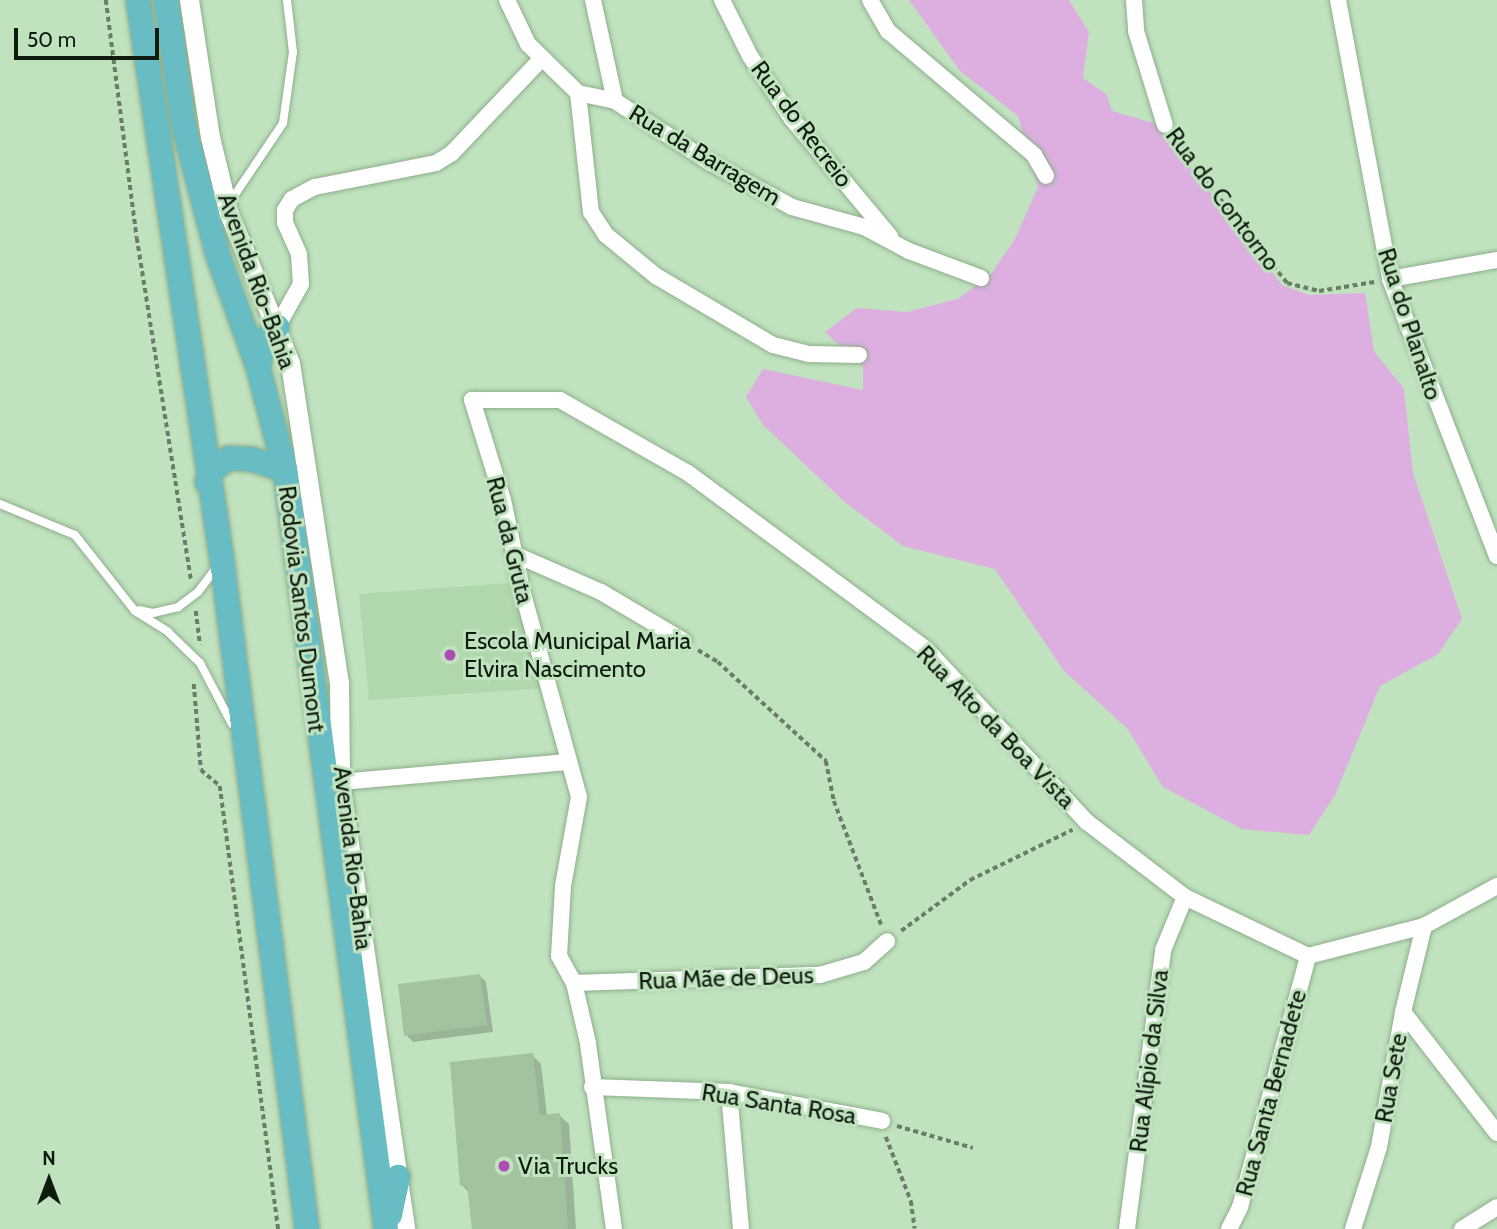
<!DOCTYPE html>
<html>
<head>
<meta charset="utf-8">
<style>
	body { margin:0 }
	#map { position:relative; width:1497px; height:1229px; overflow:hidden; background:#c1e2bf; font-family:Cabin,sans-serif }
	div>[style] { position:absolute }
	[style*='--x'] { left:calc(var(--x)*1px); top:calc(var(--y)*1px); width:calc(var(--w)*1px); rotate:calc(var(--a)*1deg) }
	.built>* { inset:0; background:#b1d7ae }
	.green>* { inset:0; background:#dcafe0 }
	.shadow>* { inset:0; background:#0003 }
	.building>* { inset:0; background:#a2c2a0 }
	.path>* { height:3.5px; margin-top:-1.75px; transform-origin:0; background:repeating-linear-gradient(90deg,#687e67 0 5px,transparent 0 8.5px) }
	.roads { filter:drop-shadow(0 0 2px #8eae8c) drop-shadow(0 0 2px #8eae8c) }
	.service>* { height:8px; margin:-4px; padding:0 4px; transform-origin:4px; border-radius:4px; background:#fff }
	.minor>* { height:16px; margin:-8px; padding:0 8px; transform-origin:8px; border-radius:8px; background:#fff }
	.tertiary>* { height:19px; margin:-9.5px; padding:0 9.5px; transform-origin:9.5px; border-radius:9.5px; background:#fff }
	.trunk>* { height:24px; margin:-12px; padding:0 12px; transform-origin:12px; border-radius:12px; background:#68bcc4 }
	.dots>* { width:19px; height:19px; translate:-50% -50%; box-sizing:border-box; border:4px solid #c1e2bf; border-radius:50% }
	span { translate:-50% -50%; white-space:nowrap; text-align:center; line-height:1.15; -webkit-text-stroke:6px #c1e2bf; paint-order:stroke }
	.street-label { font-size:24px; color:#0f1b0f }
	.poi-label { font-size:24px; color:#0f1b0f }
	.left { translate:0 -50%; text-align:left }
	.north { position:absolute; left:14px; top:1145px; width:70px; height:70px; -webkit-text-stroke:5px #c1e2bf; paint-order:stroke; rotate:0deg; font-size:19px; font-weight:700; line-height:28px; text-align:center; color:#0f1b0f }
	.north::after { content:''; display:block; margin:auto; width:24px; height:32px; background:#0f1b0f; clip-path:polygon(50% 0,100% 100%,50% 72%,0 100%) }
	.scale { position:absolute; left:14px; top:28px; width:145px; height:32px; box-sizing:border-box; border:4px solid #0f1b0f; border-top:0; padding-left:9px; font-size:21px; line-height:24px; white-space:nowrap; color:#0f1b0f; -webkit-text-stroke:5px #c1e2bf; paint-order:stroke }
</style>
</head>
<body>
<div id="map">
	<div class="built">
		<div style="clip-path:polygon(511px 583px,549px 688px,369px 700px,359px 594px)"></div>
	</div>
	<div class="green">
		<div style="clip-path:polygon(909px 0,1069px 0,1089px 32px,1083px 78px,1106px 94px,1112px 111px,1157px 124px,1282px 285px,1309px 295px,1365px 293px,1374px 351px,1404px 389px,1413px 473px,1462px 619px,1438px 654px,1380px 686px,1335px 795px,1309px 835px,1242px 829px,1163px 787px,1127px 728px,1064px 671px,995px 569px,903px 546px,846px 503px,763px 425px,746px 397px,763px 369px,863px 390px,863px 367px,825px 332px,857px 308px,907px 312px,958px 299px,991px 274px,1015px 239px,1038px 187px,1018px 116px,960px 71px)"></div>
	</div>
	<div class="shadow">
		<div style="clip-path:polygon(479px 975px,486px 982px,493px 1032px,413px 1042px,406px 1035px)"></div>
		<div style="clip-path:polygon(532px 1055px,541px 1064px,547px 1116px,559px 1115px,569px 1124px,576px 1229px,474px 1229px,470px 1194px,462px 1185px)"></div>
	</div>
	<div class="building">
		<div style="clip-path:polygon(480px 974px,487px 1025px,404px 1036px,398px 984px)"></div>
		<div style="clip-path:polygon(533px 1053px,540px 1115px,560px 1113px,568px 1229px,472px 1229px,467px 1186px,460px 1186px,450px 1062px)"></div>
	</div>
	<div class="path">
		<div style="--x:106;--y:0;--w:240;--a:82.6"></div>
		<div style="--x:137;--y:238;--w:346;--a:81"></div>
		<div style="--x:1173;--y:139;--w:184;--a:51.6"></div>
		<div style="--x:1287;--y:283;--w:33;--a:14"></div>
		<div style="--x:1319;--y:291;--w:56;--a:-9.3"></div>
		<div style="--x:196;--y:611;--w:34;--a:83"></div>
		<div style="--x:698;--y:650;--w:23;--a:31"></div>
		<div style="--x:718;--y:662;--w:147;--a:42.5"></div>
		<div style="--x:826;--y:761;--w:41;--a:78.7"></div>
		<div style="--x:834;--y:801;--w:135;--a:69.1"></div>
		<div style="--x:194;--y:684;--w:86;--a:85.3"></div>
		<div style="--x:201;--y:770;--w:25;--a:40"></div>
		<div style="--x:220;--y:786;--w:447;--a:82.5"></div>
		<div style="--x:901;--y:931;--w:86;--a:-36.5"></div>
		<div style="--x:970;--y:880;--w:114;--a:-26.1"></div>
		<div style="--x:897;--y:1126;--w:79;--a:16.1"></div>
		<div style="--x:886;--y:1137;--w:69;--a:68.7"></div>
		<div style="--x:911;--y:1201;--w:28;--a:82"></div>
	</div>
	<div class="roads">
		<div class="service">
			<div style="--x:230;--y:202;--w:95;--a:-56.1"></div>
			<div style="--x:283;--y:123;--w:72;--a:-82"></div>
			<div style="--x:293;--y:52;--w:52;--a:-96.6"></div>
			<div style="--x:0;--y:504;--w:81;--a:22.5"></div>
			<div style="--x:75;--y:535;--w:97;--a:51.7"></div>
			<div style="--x:135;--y:611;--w:39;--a:32"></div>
			<div style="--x:168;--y:632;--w:45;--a:44.1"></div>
			<div style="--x:200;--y:663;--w:69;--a:62.3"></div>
			<div style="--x:139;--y:610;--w:14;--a:12"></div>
			<div style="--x:153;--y:613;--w:26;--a:-13"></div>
			<div style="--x:178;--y:607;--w:25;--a:-37"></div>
			<div style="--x:198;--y:592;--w:34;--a:-53"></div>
		</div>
		<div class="minor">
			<div style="--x:507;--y:0;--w:49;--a:64.5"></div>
			<div style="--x:528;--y:44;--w:70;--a:44.4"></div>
			<div style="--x:578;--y:93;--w:38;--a:12"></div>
			<div style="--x:615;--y:101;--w:114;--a:32.9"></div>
			<div style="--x:711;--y:163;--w:92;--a:28.5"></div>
			<div style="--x:792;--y:207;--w:75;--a:15.5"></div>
			<div style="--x:864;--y:227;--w:51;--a:28.1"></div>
			<div style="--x:909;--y:251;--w:77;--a:20.6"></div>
			<div style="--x:593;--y:0;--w:103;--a:77.7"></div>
			<div style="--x:722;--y:0;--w:63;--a:63.4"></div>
			<div style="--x:750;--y:56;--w:76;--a:56.3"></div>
			<div style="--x:792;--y:119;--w:153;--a:50.1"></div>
			<div style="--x:870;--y:0;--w:36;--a:60"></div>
			<div style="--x:888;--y:31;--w:192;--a:40.3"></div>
			<div style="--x:1034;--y:155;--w:24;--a:60"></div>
			<div style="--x:1134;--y:0;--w:31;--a:86"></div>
			<div style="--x:1136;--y:31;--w:98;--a:72.9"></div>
			<div style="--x:1338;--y:0;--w:284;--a:79.4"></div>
			<div style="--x:1390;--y:279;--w:297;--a:68.9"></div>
			<div style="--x:578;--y:93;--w:120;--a:83.8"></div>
			<div style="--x:591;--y:212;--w:27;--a:57"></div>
			<div style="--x:606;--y:235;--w:65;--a:39.4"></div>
			<div style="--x:656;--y:276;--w:136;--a:30.5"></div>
			<div style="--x:773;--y:345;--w:38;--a:14"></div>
			<div style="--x:810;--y:354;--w:49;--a:1.2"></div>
			<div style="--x:1390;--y:279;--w:109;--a:-10.1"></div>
			<div style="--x:277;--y:327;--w:49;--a:-60.8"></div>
			<div style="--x:301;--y:284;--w:30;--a:-94"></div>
			<div style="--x:299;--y:254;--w:34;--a:-114"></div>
			<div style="--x:285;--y:223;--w:13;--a:-90"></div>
			<div style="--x:285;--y:210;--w:13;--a:-58"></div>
			<div style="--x:292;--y:199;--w:26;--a:-28"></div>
			<div style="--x:315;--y:187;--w:123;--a:-11.2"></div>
			<div style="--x:436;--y:163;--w:19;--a:-32"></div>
			<div style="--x:452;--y:153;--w:131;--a:-46.5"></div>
			<div style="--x:514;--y:554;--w:95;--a:23.6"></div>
			<div style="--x:601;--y:592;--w:96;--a:30.6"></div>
			<div style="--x:340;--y:782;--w:229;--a:-5"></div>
			<div style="--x:574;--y:983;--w:246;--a:-1.9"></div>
			<div style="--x:820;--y:975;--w:46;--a:-16.5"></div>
			<div style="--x:864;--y:962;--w:31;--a:-42"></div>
			<div style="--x:1403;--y:1012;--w:153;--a:52.2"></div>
			<div style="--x:592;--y:1087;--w:137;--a:2.1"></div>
			<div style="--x:729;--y:1092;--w:156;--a:10.7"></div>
			<div style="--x:729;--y:1092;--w:138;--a:85"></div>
			<div style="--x:614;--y:1229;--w:188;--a:-98"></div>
			<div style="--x:588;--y:1043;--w:62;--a:-103.1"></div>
			<div style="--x:574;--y:983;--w:31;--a:-119"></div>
			<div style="--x:559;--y:956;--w:70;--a:-86.7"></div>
			<div style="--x:563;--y:886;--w:90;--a:-79.8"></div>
			<div style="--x:579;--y:797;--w:215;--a:-105.4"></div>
			<div style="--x:522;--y:590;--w:92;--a:-101.9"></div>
			<div style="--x:503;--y:500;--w:105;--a:-107.2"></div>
			<div style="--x:472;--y:400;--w:88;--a:0"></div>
			<div style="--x:560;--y:400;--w:147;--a:29.7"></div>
			<div style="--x:688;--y:473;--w:297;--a:36.5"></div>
			<div style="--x:927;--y:650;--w:235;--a:47.1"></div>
			<div style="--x:1087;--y:822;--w:123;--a:37.4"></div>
			<div style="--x:1185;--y:897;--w:136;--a:25.6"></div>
			<div style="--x:1308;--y:956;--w:120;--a:-14.5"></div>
			<div style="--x:1424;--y:926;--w:83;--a:-28.7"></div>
			<div style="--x:1127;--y:1229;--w:281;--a:-82.6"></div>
			<div style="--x:1163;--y:950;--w:57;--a:-67.5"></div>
			<div style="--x:1229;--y:1229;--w:25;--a:-63"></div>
			<div style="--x:1240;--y:1207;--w:260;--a:-74.8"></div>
			<div style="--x:1353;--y:1229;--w:86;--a:-72.4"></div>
			<div style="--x:1379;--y:1147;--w:137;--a:-79.9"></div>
			<div style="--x:1403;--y:1012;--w:89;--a:-76.3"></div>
			<div style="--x:1462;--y:1229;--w:41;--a:-32.2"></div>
		</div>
		<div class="tertiary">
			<div style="--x:189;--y:0;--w:139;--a:81.3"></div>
			<div style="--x:210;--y:137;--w:76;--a:76.3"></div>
			<div style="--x:228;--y:211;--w:164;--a:67.8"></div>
			<div style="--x:290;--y:363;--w:323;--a:81.3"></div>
			<div style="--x:339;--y:682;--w:100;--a:89.4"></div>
			<div style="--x:340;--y:782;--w:452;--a:81.7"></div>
		</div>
		<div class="trunk">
			<div style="--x:138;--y:0;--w:566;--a:81.47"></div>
			<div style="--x:222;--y:560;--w:674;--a:82.76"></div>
			<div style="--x:166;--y:0;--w:129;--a:82"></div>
			<div style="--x:184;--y:128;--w:132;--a:75.1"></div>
			<div style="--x:218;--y:256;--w:118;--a:70.2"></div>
			<div style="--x:258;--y:367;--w:106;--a:75.3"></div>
			<div style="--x:285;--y:470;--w:766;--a:82.42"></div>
			<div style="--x:258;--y:367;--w:28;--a:-75"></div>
			<div style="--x:265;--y:340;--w:18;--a:-47"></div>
			<div style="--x:207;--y:482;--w:13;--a:-67"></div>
			<div style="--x:212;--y:470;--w:21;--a:-35"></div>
			<div style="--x:229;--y:458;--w:22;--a:3"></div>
			<div style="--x:251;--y:459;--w:36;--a:18"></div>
			<div style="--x:390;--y:1215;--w:39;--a:-78"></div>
		</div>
	</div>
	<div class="dots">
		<div style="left:450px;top:655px;background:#ac4db6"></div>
		<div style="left:504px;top:1166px;background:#ac4db6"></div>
	</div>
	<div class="street-label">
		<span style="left:802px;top:124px;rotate:53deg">Rua do Recreio</span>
		<span style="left:705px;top:155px;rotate:31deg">Rua da Barragem</span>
		<span style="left:1223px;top:199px;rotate:53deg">Rua do Contorno</span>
		<span style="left:257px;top:281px;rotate:70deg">Avenida Rio-Bahia</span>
		<span style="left:1410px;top:324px;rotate:72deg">Rua do Planalto</span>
		<span style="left:510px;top:540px;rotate:76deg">Rua da Gruta</span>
		<span style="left:302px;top:609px;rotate:83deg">Rodovia Santos Dumont</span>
		<span style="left:996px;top:727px;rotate:46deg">Rua Alto da Boa Vista</span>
		<span style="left:353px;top:858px;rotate:83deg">Avenida Rio-Bahia</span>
		<span style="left:726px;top:978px;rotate:-2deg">Rua Mãe de Deus</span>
		<span style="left:1149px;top:1061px;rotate:-83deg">Rua Alípio da Silva</span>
		<span style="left:1391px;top:1078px;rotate:-80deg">Rua Sete</span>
		<span style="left:1271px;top:1093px;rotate:-75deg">Rua Santa Bernadete</span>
		<span style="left:779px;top:1104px;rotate:9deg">Rua Santa Rosa</span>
	</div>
	<div class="poi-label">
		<span class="left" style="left:464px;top:655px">Escola Municipal Maria<br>Elvira Nascimento</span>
		<span class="left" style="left:518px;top:1166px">Via Trucks</span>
	</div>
	<div class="north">N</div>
	<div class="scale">50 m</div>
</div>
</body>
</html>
